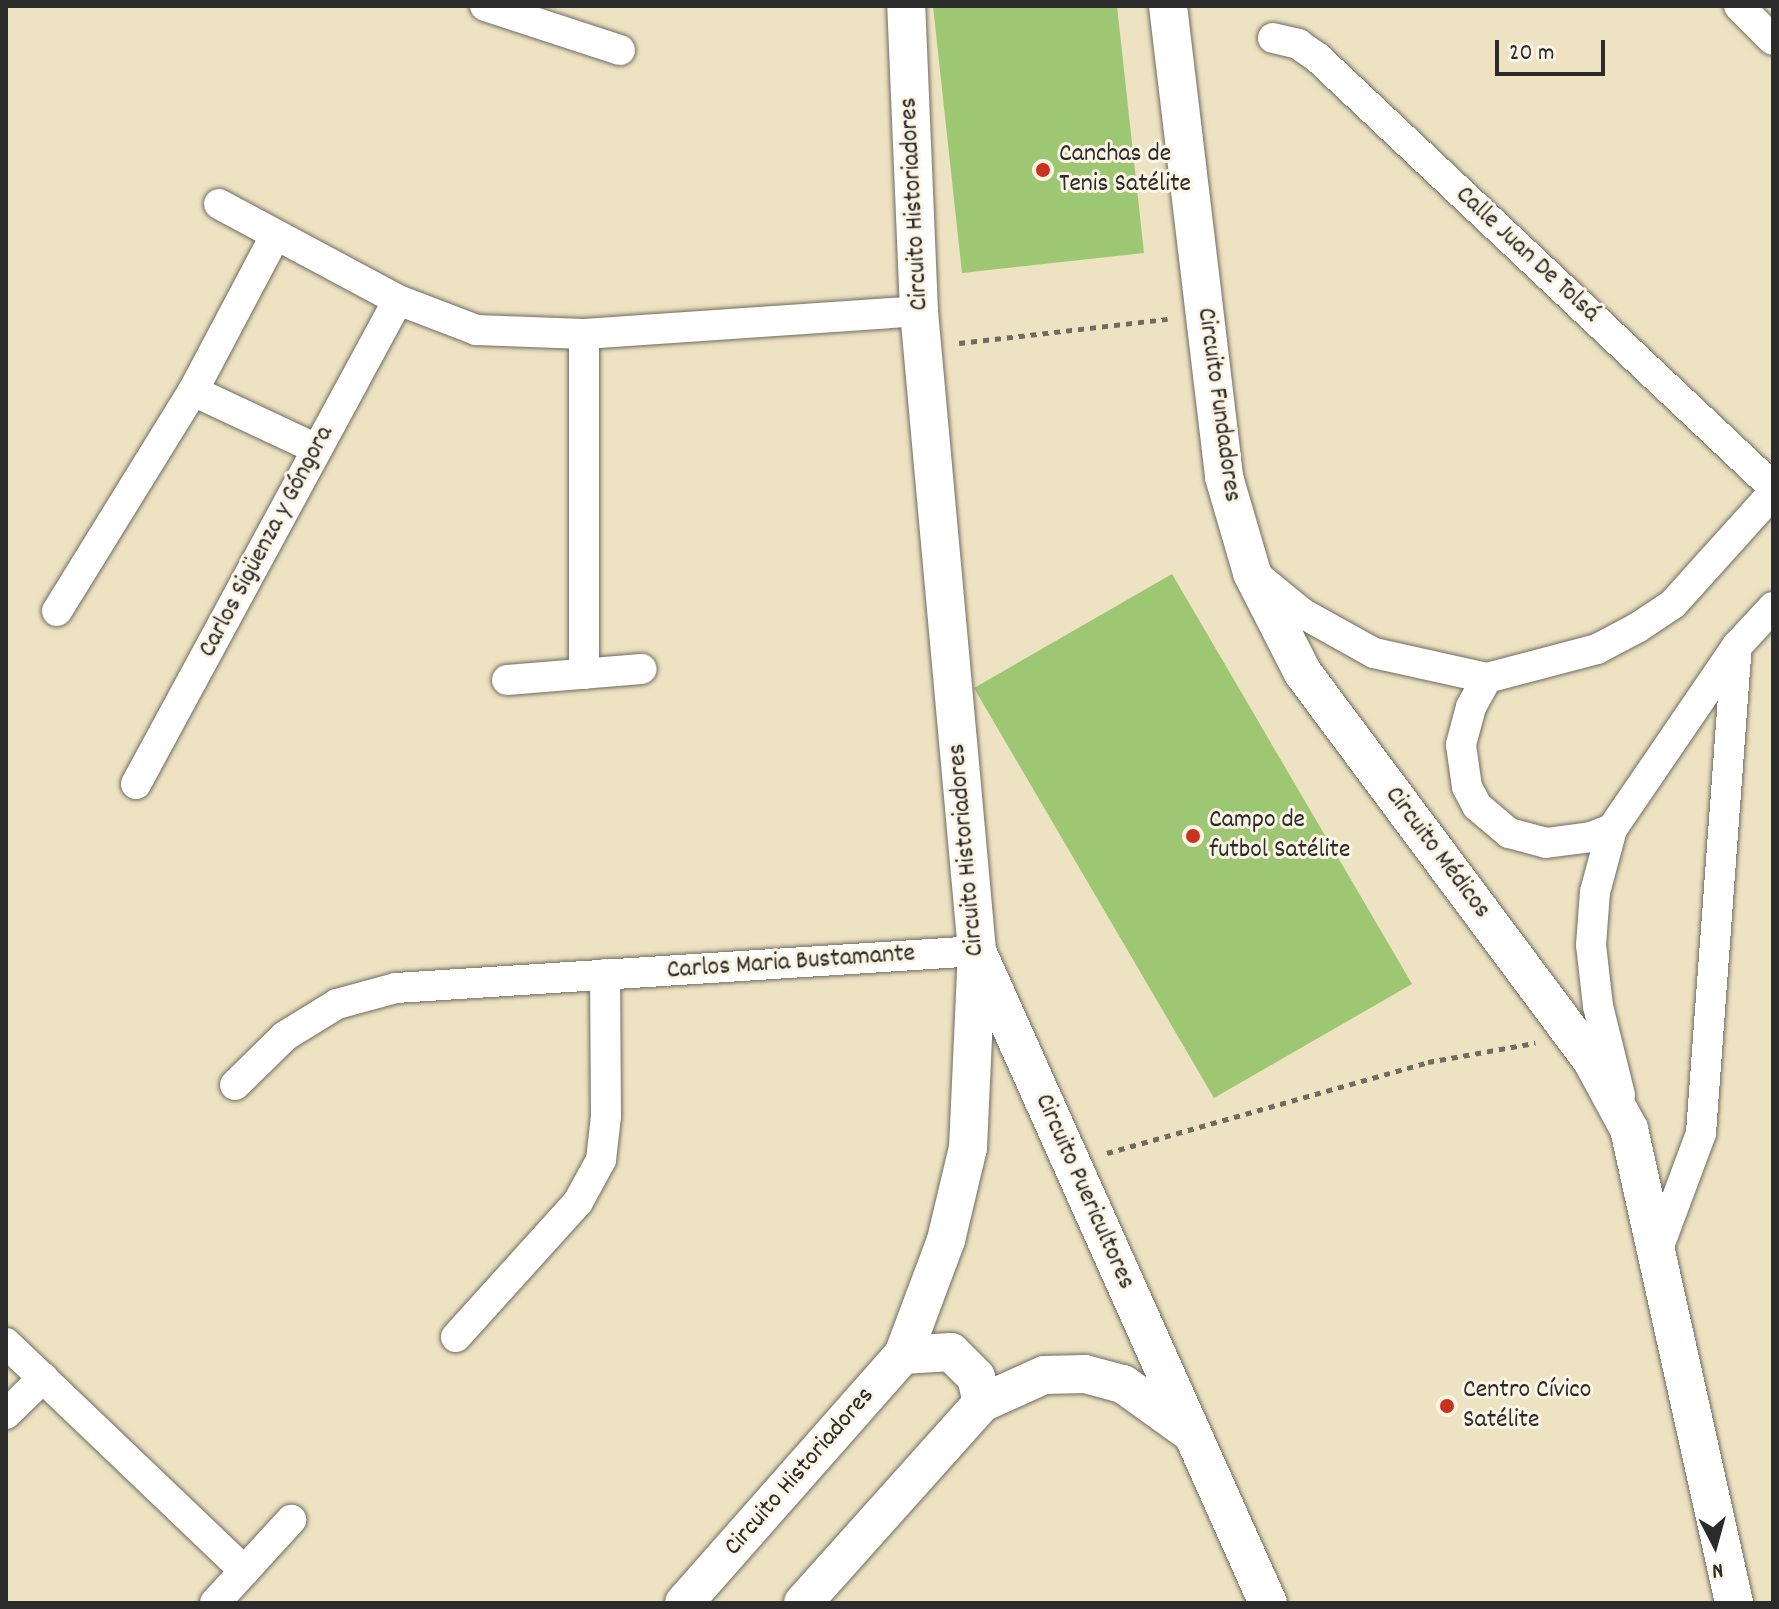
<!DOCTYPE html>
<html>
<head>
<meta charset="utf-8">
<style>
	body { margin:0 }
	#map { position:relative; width:1779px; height:1609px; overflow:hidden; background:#ede2c1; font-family:Dekko,sans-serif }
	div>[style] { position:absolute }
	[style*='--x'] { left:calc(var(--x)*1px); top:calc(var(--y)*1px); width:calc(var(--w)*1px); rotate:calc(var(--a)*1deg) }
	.green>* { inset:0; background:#9ec773 }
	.path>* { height:5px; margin-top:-2.5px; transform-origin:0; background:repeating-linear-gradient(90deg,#6f6b60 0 6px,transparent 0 12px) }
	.roads { filter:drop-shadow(0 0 2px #6f6b60) drop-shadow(0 0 2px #6f6b60) }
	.minor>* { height:30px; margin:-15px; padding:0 15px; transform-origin:15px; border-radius:15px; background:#fff }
	.tertiary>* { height:38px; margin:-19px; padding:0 19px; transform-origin:19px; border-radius:19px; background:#fff }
	.dots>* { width:22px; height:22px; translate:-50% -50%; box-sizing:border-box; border:4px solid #fcf5e5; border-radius:50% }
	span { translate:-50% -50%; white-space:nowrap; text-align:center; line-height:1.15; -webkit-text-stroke:6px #fcf5e5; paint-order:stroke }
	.poi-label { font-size:26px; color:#2b2b2b }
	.left { translate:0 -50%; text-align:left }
	.street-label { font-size:26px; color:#2b2b2b }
	.frame { position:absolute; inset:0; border:8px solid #2b2b2b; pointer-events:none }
	.north { position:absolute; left:1675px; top:1505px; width:80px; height:80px; -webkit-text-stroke:6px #fcf5e5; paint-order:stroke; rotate:174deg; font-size:22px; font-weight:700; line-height:32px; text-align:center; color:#2b2b2b }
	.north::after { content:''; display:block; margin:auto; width:28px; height:36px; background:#2b2b2b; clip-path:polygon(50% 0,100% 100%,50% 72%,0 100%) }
	.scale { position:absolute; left:1495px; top:40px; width:110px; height:36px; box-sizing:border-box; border:4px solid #2b2b2b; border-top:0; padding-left:10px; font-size:24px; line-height:28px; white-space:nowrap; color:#2b2b2b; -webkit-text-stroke:6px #fcf5e5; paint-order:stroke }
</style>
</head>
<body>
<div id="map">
	<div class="green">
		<div style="clip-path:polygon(933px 6px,1117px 6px,1144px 253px,962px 273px)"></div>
		<div style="clip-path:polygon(1172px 574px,1412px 984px,1214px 1098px,974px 688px)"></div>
	</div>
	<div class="path">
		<div style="--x:959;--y:343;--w:210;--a:-6.6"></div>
		<div style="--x:1107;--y:1153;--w:334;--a:-15.8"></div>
		<div style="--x:1428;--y:1062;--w:109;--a:-10.1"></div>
	</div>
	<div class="roads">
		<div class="minor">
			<div style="--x:485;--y:6;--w:142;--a:18.1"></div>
			<div style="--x:1739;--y:6;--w:48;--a:45"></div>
			<div style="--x:1273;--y:38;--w:26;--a:13"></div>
			<div style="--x:1298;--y:44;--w:24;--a:35"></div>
			<div style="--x:1318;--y:58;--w:625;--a:43.32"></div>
			<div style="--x:219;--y:204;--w:203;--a:28.2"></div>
			<div style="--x:398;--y:300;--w:84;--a:21"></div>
			<div style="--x:476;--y:330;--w:108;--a:2.1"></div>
			<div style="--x:584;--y:334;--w:336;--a:-3.9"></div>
			<div style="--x:584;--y:334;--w:340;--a:90"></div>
			<div style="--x:193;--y:391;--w:137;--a:25.1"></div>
			<div style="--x:1257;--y:576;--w:58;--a:39.4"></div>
			<div style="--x:1302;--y:613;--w:82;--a:29.1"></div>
			<div style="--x:1374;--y:653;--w:116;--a:12.5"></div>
			<div style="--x:1487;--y:678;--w:114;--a:-14.8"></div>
			<div style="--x:1597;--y:649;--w:45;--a:-27.7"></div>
			<div style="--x:1637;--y:628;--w:43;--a:-33.7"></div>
			<div style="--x:1673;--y:604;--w:149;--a:-48"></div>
			<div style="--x:57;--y:611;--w:259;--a:-58.3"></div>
			<div style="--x:193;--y:391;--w:175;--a:-62.1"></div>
			<div style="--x:1487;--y:678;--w:33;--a:119"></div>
			<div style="--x:1471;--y:707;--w:39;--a:105"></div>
			<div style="--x:1461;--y:745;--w:42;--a:81.9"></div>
			<div style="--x:1467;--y:787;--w:21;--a:62"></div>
			<div style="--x:1477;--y:806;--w:42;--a:40.2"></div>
			<div style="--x:1509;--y:833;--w:38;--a:15"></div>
			<div style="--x:1546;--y:843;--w:45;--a:-7.6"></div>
			<div style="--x:1591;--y:837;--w:22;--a:-21"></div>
			<div style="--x:507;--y:680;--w:135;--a:-4.7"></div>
			<div style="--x:136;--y:784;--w:550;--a:-61.57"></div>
			<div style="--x:235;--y:1085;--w:70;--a:-44.4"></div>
			<div style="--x:285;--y:1036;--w:61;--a:-31.6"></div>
			<div style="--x:337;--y:1004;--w:61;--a:-15.2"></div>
			<div style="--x:396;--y:988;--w:582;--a:-3.64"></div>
			<div style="--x:1620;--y:1095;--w:92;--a:-103.9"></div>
			<div style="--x:1598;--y:1006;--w:61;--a:-96.5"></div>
			<div style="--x:1591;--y:945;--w:53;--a:-85.7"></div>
			<div style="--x:1595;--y:892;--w:65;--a:-74.9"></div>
			<div style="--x:1612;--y:829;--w:222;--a:-55.7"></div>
			<div style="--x:1737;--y:646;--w:53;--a:-47.3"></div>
			<div style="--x:1655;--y:1257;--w:132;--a:-69.6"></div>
			<div style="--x:1701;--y:1133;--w:488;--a:-85.8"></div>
			<div style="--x:456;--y:1337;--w:182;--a:-47.9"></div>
			<div style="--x:578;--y:1202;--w:48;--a:-61.3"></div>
			<div style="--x:601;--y:1160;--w:44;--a:-83.5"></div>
			<div style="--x:606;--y:1116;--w:142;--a:-90.4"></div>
			<div style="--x:6;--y:1343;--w:330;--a:43.7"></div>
			<div style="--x:6;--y:1414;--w:52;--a:-44.2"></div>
			<div style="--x:215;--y:1603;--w:113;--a:-47.5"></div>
		</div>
		<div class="tertiary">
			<div style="--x:1168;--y:6;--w:474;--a:83.2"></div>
			<div style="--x:1224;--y:477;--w:100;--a:73.7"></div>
			<div style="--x:1252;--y:573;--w:112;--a:63"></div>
			<div style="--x:1303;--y:673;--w:482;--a:53.3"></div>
			<div style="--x:1591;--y:1059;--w:80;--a:61.5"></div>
			<div style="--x:1629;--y:1129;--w:485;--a:77.5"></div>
			<div style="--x:980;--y:958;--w:706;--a:65.94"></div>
			<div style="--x:903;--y:1355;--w:48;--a:-3.6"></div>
			<div style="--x:951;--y:1352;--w:35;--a:45"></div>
			<div style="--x:976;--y:1377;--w:27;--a:77"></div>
			<div style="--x:684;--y:1603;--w:331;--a:-48.6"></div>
			<div style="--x:903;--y:1355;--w:123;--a:-69.5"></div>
			<div style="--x:946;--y:1240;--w:95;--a:-76.6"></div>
			<div style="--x:968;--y:1148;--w:197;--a:-87.4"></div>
			<div style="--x:977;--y:951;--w:643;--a:-95.18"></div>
			<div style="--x:919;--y:311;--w:305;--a:-92.4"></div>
			<div style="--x:803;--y:1603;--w:268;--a:-48.2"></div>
			<div style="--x:982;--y:1403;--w:68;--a:-24.3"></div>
			<div style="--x:1044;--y:1375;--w:41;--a:-1.4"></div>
			<div style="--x:1085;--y:1374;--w:39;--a:15"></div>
			<div style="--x:1123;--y:1384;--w:84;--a:35.8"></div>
		</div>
	</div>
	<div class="dots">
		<div style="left:1043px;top:170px;background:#c8321e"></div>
		<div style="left:1193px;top:836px;background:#c8321e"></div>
		<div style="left:1447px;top:1406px;background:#c8321e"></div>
	</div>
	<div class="poi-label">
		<span class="left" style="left:1059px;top:170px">Canchas de<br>Tenis Satélite</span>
		<span class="left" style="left:1209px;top:836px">Campo de<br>futbol Satélite</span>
		<span class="left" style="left:1463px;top:1406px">Centro Cívico<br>Satélite</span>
	</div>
	<div class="street-label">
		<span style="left:915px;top:204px;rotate:-93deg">Circuito Historiadores</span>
		<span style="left:1527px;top:255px;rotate:43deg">Calle Juan De Tolsá</span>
		<span style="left:1218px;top:405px;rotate:82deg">Circuito Fundadores</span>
		<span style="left:267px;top:542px;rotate:-62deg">Carlos Sigüenza y Góngora</span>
		<span style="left:967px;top:850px;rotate:-95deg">Circuito Historiadores</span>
		<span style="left:1437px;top:853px;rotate:53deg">Circuito Médicos</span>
		<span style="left:791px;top:963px;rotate:-4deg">Carlos Maria Bustamante</span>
		<span style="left:1084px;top:1192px;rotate:66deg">Circuito Puericultores</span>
		<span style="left:800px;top:1472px;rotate:-49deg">Circuito Historiadores</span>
	</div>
	<div class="frame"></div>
	<div class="north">N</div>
	<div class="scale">20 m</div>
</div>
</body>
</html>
